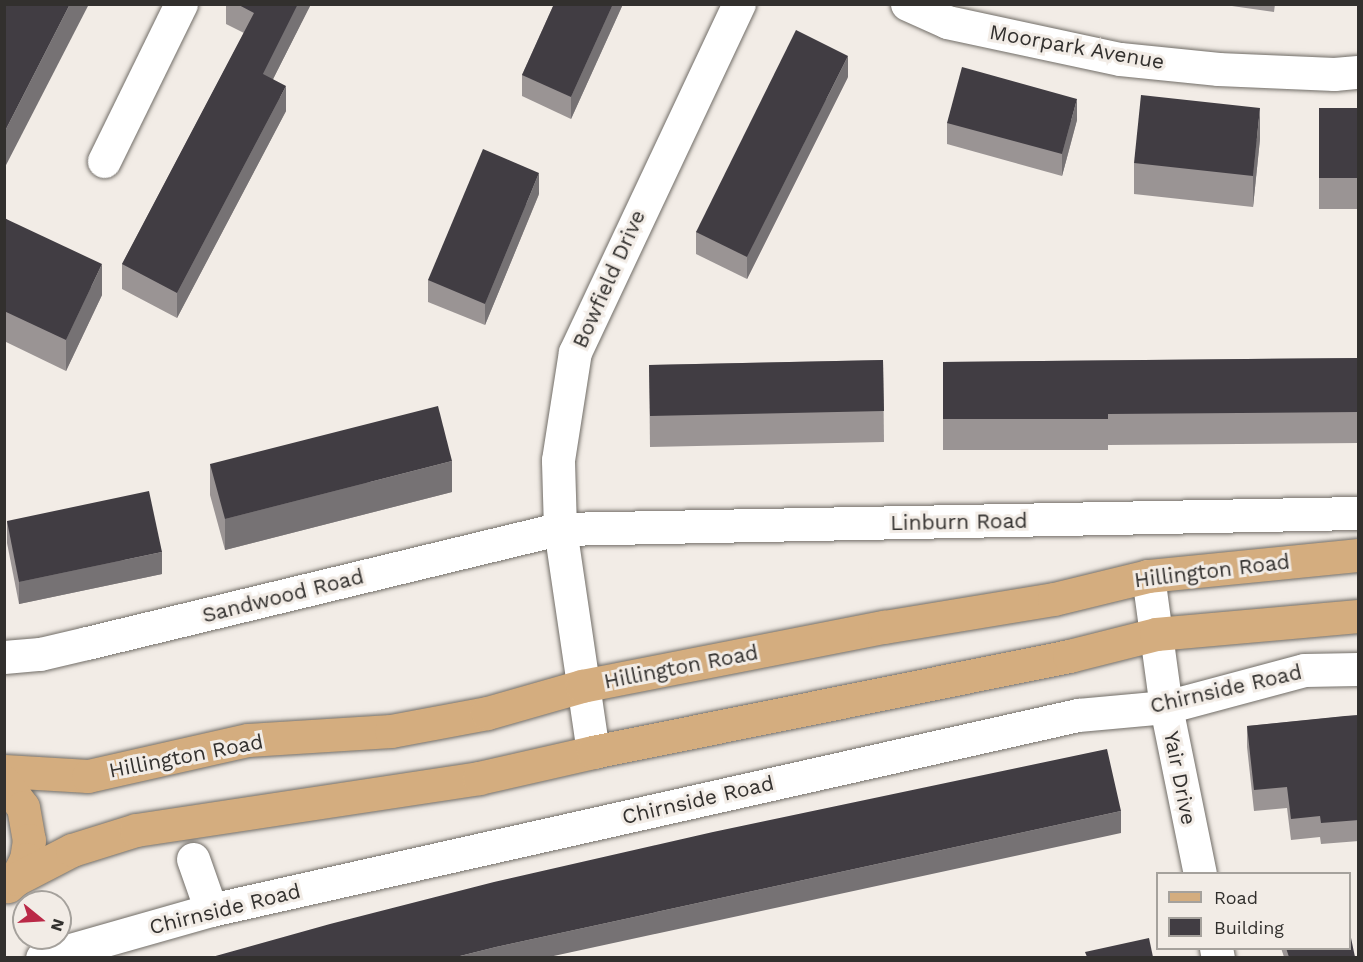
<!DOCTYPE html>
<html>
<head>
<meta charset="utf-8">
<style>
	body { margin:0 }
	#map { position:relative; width:1363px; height:962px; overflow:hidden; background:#f2ece6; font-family:"Work Sans",sans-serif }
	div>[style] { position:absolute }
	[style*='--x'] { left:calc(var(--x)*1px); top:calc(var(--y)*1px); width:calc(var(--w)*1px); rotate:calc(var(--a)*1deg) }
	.roads { filter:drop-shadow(0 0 2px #716d67) drop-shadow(0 0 2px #716d67) }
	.minor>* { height:33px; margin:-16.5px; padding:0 16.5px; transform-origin:16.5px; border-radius:16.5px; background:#fff }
	.primary>* { height:33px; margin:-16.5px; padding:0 16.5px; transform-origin:16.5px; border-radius:16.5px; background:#d4ad7f }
	.wall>* { inset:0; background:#9a9494 }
	.shaded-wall>* { inset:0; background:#767274 }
	.building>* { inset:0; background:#413d43 }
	span { translate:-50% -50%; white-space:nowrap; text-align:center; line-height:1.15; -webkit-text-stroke:6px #f2ece6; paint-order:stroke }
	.street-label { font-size:21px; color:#32302e }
	.frame { position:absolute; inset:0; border:6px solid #32302e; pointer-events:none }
	.legend { position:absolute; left:1156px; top:872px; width:195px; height:78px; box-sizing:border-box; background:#f2ece6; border:2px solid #a5a19c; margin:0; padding:8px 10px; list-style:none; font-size:18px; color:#32302e }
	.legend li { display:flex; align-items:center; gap:12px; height:30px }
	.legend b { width:30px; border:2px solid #a5a19c }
	.north { position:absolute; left:12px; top:890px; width:60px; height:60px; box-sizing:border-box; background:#f2ece6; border:2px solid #a5a19c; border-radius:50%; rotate:108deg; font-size:16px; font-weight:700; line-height:24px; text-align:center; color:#32302e }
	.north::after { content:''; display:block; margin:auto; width:21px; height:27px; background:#ba2947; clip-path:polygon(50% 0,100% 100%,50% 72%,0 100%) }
</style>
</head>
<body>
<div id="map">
	<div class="roads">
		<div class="minor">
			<div style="--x:907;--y:4;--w:44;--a:24.2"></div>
			<div style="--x:947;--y:22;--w:177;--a:12.1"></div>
			<div style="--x:1120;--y:59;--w:99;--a:5.8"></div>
			<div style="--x:1218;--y:69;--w:116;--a:2.5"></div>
			<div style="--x:1334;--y:74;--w:24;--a:-5"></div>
			<div style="--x:104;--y:161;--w:175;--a:-63.9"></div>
			<div style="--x:1148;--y:576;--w:132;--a:82.2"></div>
			<div style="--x:1166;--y:707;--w:170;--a:78.5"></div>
			<div style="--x:4;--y:657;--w:36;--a:-5"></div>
			<div style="--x:40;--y:654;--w:48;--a:-13.2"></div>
			<div style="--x:87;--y:643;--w:487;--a:-13.6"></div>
			<div style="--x:560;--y:529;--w:798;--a:-1.15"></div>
			<div style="--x:593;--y:752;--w:225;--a:-98.4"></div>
			<div style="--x:560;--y:529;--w:69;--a:-91.7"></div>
			<div style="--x:558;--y:460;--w:109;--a:-81.1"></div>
			<div style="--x:575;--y:352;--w:385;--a:-64.8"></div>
			<div style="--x:193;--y:859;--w:54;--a:70.6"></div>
			<div style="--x:1216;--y:948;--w:10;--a:79"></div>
			<div style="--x:42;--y:958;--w:176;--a:-15.9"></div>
			<div style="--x:211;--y:910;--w:889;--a:-12.68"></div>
			<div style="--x:1078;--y:715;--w:88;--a:-5.2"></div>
			<div style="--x:1166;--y:707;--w:143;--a:-15"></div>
			<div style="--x:1304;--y:670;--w:54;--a:-1.1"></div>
		</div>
		<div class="primary">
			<div style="--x:4;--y:771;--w:84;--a:3.4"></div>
			<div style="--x:88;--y:776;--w:164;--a:-12.7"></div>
			<div style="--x:248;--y:740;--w:143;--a:-3.6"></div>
			<div style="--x:391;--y:731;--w:98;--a:-10.6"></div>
			<div style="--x:487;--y:713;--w:99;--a:-15.9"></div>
			<div style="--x:582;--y:686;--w:308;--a:-11.1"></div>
			<div style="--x:884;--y:627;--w:172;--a:-9.4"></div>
			<div style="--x:1054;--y:599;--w:97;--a:-13.7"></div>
			<div style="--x:1148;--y:576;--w:211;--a:-5.7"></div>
			<div style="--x:4;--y:782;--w:31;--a:53"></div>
			<div style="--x:23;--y:807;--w:34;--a:80"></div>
			<div style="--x:29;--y:840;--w:19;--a:99"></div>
			<div style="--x:26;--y:859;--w:22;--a:117"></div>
			<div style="--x:16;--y:879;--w:11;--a:139"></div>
			<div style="--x:16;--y:879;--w:63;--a:-27.4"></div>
			<div style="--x:72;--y:850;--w:67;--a:-17.4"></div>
			<div style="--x:136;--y:830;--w:347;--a:-8.6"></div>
			<div style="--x:479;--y:778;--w:117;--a:-12.8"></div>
			<div style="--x:593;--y:752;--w:486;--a:-11.4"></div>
			<div style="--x:1069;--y:656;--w:90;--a:-14.2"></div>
			<div style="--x:1156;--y:634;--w:203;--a:-5.1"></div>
		</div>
	</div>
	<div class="wall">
		<div style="clip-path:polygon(226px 4px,311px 4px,273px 79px,286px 111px,177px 318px,122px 289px,122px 264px,244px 33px,226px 24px)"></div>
		<div style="clip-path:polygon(554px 4px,623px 4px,571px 119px,522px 96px,522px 75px)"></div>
		<div style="clip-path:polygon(1218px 4px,1275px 4px,1274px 12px)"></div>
		<div style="clip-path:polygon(1319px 4px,1338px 4px,1319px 6px)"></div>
		<div style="clip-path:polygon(848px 77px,747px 279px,696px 254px,696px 232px)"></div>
		<div style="clip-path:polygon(1319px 108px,1359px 108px,1359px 209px,1319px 209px)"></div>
		<div style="clip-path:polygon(1077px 120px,1062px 176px,947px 144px,947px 123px)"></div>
		<div style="clip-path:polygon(1260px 139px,1253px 207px,1134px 194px,1134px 163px)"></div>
		<div style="clip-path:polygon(539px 194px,485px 325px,428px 302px,428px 280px)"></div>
		<div style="clip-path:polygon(4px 217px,102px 295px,66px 371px,4px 341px)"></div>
		<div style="clip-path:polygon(1359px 358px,1359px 443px,1108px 445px,1108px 450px,943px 450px,943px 362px)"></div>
		<div style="clip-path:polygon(883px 360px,884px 442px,650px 447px,649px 365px)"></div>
		<div style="clip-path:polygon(210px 464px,452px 492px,225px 550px,210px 495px)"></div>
		<div style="clip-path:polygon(7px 521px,162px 574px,19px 604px,7px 543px)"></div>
		<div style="clip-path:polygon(1359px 715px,1359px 841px,1321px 844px,1320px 837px,1291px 840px,1287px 808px,1254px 811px,1247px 747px,1247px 726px)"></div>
		<div style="clip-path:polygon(1281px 948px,1350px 948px,1355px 957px,1284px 957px)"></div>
	</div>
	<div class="shaded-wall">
		<div style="clip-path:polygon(70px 4px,89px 4px,4px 169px,4px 133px)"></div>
		<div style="clip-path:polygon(298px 4px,311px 4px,263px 99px,263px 74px)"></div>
		<div style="clip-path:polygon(613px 4px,623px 4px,571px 119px,571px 97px)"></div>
		<div style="clip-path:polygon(848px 56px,848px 77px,747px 279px,747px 257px)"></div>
		<div style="clip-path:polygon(286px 86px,286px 111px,177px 318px,177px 293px)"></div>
		<div style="clip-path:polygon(1077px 99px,1077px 120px,1062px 176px,1062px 154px)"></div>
		<div style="clip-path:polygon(1260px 108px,1260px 139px,1253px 207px,1253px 176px)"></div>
		<div style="clip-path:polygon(539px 173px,539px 194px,485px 325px,485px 304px)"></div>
		<div style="clip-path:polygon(102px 264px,102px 295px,66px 371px,66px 340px)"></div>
		<div style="clip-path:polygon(452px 461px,452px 492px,225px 550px,225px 519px)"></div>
		<div style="clip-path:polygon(162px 552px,162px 574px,19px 604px,19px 582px)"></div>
		<div style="clip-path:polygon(1121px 811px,1121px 833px,549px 957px,456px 957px,496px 947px)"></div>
	</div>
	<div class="building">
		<div style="clip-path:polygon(4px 4px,70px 4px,4px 133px)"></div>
		<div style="clip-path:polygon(237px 4px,298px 4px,263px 74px,286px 86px,177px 293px,122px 264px,254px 13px)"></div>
		<div style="clip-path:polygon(554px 4px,613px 4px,571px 97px,522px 75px)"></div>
		<div style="clip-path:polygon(796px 30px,848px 56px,747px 257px,696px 232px)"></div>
		<div style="clip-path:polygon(962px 67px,1077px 99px,1062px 154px,947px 123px)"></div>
		<div style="clip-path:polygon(1141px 95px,1260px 108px,1253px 176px,1134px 163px)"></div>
		<div style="clip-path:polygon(1319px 108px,1359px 108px,1359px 178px,1319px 178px)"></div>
		<div style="clip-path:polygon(483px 149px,539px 173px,485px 304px,428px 280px)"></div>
		<div style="clip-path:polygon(4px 218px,102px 264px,66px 340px,4px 311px)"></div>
		<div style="clip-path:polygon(1359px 358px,1359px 412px,1108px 414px,1108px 419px,943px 419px,943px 362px)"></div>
		<div style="clip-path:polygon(883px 360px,884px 411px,650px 416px,649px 365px)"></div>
		<div style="clip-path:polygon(438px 406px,452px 461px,225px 519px,210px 464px)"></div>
		<div style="clip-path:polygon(149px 491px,162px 552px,19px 582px,7px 521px)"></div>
		<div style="clip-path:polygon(1359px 715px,1359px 820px,1321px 823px,1320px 816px,1291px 819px,1287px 787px,1254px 790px,1247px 726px,1345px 716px)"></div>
		<div style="clip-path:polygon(1107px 749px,1121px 811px,496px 947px,456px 957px,212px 957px,330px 924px,494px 882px,713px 832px)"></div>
		<div style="clip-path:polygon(1350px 933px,1355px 957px,1289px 957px,1286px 948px,1350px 948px)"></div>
		<div style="clip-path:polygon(1149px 938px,1153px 957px,1087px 957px,1085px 952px)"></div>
	</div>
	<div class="street-label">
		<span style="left:1077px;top:47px;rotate:10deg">Moorpark Avenue</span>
		<span style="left:609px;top:279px;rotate:-66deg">Bowfield Drive</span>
		<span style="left:959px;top:522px;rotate:-1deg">Linburn Road</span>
		<span style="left:1212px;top:571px;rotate:-7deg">Hillington Road</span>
		<span style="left:283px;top:596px;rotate:-14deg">Sandwood Road</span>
		<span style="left:681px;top:667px;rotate:-11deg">Hillington Road</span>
		<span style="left:1226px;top:689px;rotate:-13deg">Chirnside Road</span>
		<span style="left:186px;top:756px;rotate:-11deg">Hillington Road</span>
		<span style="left:1180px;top:778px;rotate:79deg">Yair Drive</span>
		<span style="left:698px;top:800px;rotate:-13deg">Chirnside Road</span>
		<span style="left:225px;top:909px;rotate:-14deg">Chirnside Road</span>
	</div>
	<div class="frame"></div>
	<ul class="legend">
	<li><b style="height:8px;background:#d4ad7f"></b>Road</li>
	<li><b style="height:16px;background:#413d43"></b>Building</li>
	</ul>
	<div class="north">N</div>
</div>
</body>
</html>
